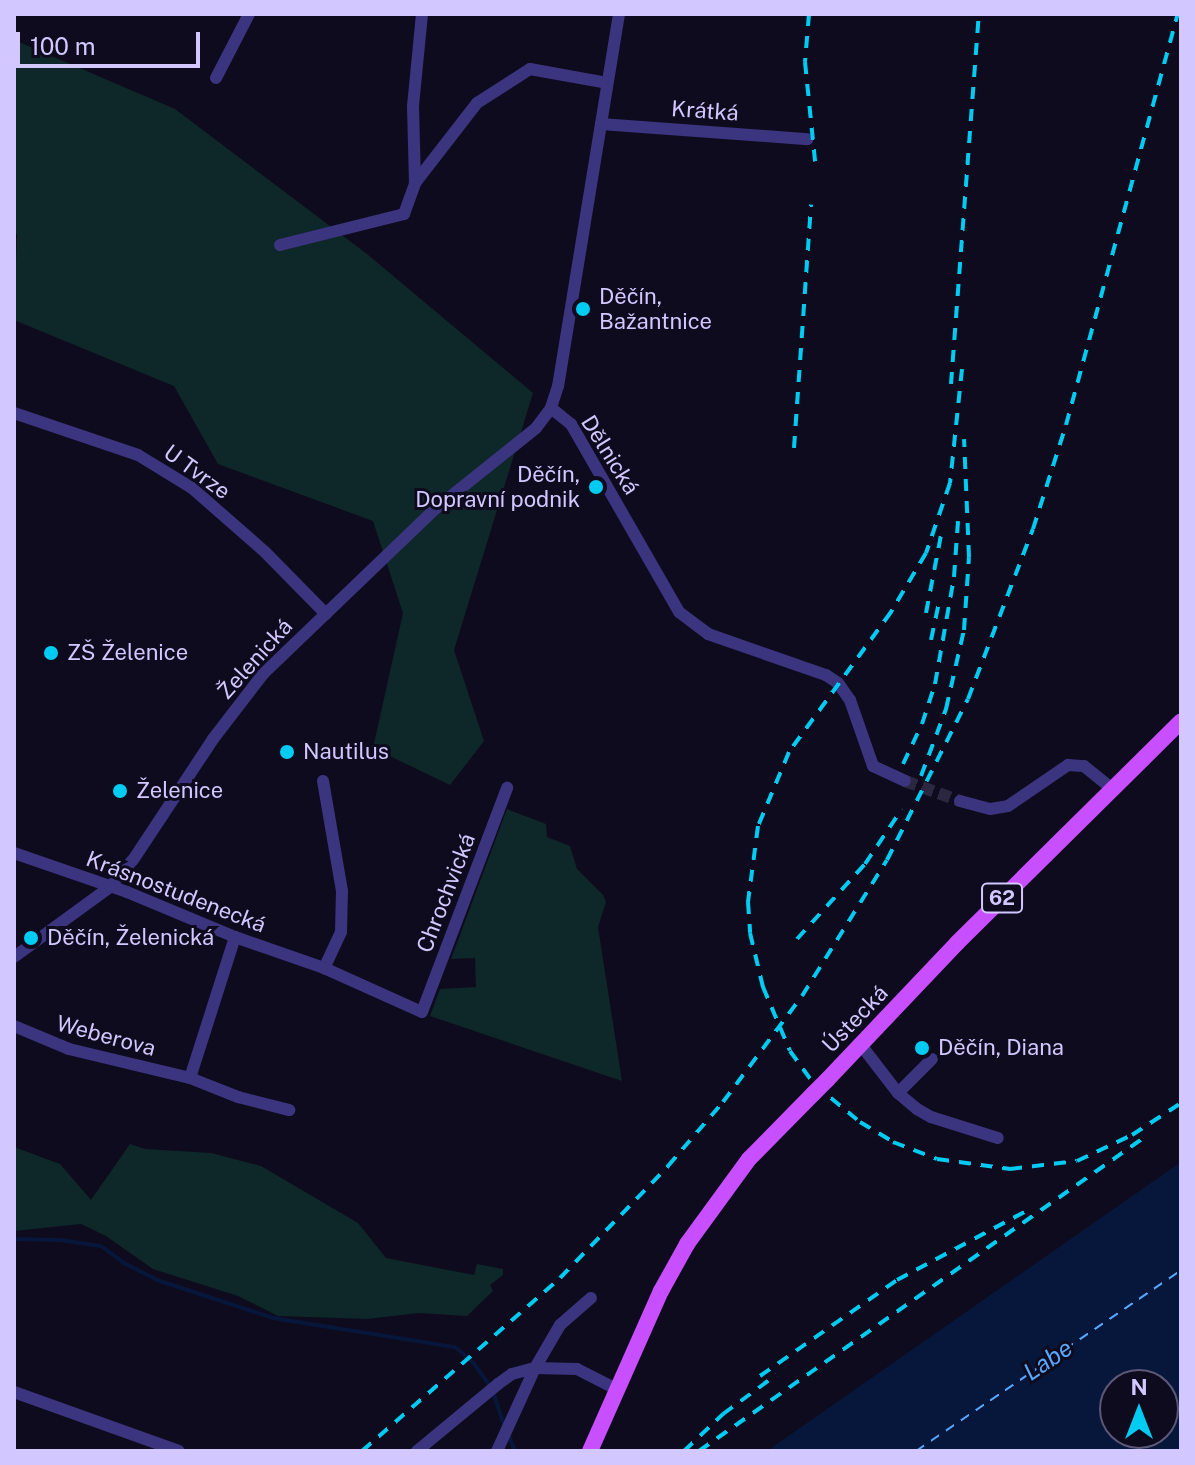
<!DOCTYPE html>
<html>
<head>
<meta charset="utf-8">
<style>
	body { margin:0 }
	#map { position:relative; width:1195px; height:1465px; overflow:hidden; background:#0f0b1e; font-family:"Public Sans",sans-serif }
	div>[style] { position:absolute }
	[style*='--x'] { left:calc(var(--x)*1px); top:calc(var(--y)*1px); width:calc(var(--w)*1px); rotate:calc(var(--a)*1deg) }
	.green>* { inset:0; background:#0e2728 }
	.water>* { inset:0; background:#07173b }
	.stream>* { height:4px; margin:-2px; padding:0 2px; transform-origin:2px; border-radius:2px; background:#07173b }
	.ferry>* { height:2px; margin-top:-1px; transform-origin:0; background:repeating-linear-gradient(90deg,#56a7ff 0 10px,transparent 0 18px) }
	.minor-tunnel>* { height:12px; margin-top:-6px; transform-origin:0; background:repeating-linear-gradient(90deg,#2c2740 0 12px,transparent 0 18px) }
	.minor>* { height:12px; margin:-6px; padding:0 6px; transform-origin:6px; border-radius:6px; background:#3b347f }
	.major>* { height:16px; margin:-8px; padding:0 8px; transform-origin:8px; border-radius:8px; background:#c84fff }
	.rail>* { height:4px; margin-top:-2px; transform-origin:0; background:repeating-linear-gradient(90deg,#00ccf3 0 12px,transparent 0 22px) }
	.major-bridge>* { height:16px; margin:-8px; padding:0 8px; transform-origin:8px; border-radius:8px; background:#c84fff }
	.dots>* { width:22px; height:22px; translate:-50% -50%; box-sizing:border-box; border:4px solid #0f0b1e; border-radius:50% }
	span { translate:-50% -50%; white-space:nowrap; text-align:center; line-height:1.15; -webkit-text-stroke:6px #0f0b1e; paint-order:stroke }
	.shield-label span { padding:2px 6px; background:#0f0b1e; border:2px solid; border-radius:6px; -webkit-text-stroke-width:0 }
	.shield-label { font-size:20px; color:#d2c8ff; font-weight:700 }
	.street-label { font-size:22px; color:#d2c8ff }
	.poi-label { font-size:22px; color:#d2c8ff }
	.left { translate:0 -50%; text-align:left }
	.right { translate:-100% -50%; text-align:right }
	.water-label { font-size:24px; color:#56a7ff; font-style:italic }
	.frame { position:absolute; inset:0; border:16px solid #d2c8ff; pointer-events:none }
	.north { position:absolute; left:1099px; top:1369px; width:80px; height:80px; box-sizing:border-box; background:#0f0b1e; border:2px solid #5d5778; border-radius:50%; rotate:0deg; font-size:22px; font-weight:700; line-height:32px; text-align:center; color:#d2c8ff }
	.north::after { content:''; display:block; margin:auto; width:28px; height:36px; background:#00ccf3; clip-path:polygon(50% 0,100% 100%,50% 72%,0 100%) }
	.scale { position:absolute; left:16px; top:32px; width:184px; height:36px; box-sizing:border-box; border:4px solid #d2c8ff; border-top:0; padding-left:10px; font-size:24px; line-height:28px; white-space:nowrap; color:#d2c8ff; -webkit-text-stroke:6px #0f0b1e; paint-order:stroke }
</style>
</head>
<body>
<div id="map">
	<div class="green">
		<div style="clip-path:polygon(14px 40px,175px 109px,367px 254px,533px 393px,454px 650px,484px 741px,450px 785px,373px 748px,403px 613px,373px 521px,218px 464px,174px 386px,14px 320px,17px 234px,14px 233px)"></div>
		<div style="clip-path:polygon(507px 809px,546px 824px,547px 837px,570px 846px,577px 869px,603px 895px,606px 902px,598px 927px,622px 1081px,430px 1016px,440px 989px,476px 987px,475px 958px,451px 959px)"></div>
		<div style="clip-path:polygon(130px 1144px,145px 1149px,211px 1153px,261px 1166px,358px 1223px,386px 1258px,474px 1275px,477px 1264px,503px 1269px,503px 1275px,490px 1285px,493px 1291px,467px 1316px,419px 1313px,367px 1319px,278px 1316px,238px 1296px,153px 1269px,106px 1236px,81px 1224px,14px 1231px,14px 1147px,60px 1164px,91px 1200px)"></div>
	</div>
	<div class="water">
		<div style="clip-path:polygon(evenodd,1181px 1162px,1181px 1451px,767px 1451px,1181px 1162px,1115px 1385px,1163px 1385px,1163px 1433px,1115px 1433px,1115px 1385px)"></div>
	</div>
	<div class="stream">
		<div style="--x:14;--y:1239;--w:46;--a:1.2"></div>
		<div style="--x:60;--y:1240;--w:41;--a:8.3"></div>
		<div style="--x:101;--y:1246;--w:29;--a:36"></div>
		<div style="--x:124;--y:1263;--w:37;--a:27"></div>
		<div style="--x:157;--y:1280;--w:122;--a:18.1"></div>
		<div style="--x:273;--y:1318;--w:184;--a:9.1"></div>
		<div style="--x:455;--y:1347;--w:23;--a:40"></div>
		<div style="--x:473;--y:1362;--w:33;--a:55"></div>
		<div style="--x:492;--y:1389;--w:41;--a:71.6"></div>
		<div style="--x:509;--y:1436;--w:16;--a:68"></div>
	</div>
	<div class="ferry">
		<div style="--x:916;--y:1451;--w:321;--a:-34.3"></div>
	</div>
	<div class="minor-tunnel">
		<div style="--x:905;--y:781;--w:59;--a:20"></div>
	</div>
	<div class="minor">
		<div style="--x:619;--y:14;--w:377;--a:99.3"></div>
		<div style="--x:558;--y:386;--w:23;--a:108"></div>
		<div style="--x:551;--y:408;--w:26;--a:39"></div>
		<div style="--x:571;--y:424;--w:217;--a:60.1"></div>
		<div style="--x:679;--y:612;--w:36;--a:37"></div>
		<div style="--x:708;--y:634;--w:125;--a:19.2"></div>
		<div style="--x:826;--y:675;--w:14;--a:34"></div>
		<div style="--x:838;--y:683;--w:21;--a:55"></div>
		<div style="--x:850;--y:700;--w:70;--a:70.8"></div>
		<div style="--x:873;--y:766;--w:35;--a:25"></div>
		<div style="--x:216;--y:78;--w:72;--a:-62.7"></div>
		<div style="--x:601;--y:124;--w:207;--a:4.2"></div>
		<div style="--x:415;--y:183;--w:77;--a:-91.5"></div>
		<div style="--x:413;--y:106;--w:92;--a:-84.4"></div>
		<div style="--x:280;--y:245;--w:128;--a:-14"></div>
		<div style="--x:404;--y:214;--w:33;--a:-70"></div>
		<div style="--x:415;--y:183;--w:101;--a:-52.2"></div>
		<div style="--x:477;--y:103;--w:63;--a:-32.7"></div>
		<div style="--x:530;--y:69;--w:78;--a:10.3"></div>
		<div style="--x:14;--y:413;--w:131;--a:18.7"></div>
		<div style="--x:138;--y:455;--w:63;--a:31.4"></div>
		<div style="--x:192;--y:488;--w:97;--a:41.2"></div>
		<div style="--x:265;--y:552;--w:87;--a:45.5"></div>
		<div style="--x:323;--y:781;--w:112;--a:80.2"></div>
		<div style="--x:342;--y:891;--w:41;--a:91.4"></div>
		<div style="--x:341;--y:932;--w:40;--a:115"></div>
		<div style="--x:960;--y:801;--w:31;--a:15"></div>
		<div style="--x:990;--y:809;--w:18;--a:-9"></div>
		<div style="--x:1008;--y:806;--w:73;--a:-34.3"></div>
		<div style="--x:1068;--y:765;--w:16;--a:4"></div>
		<div style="--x:1084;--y:766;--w:35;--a:39"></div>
		<div style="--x:14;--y:853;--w:120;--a:19"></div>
		<div style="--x:127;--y:892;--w:117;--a:22.6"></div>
		<div style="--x:235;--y:937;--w:94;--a:19.2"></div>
		<div style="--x:324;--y:968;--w:107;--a:24.2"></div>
		<div style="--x:422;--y:1012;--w:240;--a:-69.2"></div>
		<div style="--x:14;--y:957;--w:119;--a:-36.1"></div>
		<div style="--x:110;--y:887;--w:35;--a:-50"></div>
		<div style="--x:133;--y:860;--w:145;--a:-56.5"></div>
		<div style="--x:213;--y:739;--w:82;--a:-52.4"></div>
		<div style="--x:263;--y:674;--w:238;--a:-43.8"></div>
		<div style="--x:435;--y:509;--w:129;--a:-38.7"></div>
		<div style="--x:536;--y:428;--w:25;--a:-53"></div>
		<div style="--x:14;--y:1026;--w:60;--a:22.7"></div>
		<div style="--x:69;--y:1049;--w:124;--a:13.5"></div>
		<div style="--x:190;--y:1078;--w:52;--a:21.6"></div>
		<div style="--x:238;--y:1097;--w:53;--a:14.3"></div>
		<div style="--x:861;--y:1045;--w:61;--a:52.4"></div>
		<div style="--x:898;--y:1093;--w:25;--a:40"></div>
		<div style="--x:917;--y:1109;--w:16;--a:30"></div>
		<div style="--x:931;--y:1117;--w:70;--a:17.4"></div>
		<div style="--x:190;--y:1078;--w:148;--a:-72.3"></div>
		<div style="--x:898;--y:1093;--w:48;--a:-45"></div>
		<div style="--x:14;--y:1392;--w:175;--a:19.7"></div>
		<div style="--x:417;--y:1451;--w:105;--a:-39.6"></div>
		<div style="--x:498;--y:1384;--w:17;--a:-36"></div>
		<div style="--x:512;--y:1374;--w:24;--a:-15"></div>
		<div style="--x:535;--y:1368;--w:50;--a:-59.8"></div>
		<div style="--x:560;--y:1325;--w:41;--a:-41.1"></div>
		<div style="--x:497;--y:1451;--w:91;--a:-65.4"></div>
		<div style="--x:535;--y:1368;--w:42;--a:1.4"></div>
		<div style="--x:577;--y:1369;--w:46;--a:27.1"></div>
	</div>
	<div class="major">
		<div style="--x:827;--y:1080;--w:189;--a:-46.5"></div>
		<div style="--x:957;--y:943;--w:315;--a:-44.7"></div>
		<div style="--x:590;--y:1451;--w:175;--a:-66.1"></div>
		<div style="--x:661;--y:1291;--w:54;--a:-61"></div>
		<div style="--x:687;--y:1244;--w:105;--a:-53.9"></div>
		<div style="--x:749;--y:1159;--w:91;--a:-45.4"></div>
	</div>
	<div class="rail">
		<div style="--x:809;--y:14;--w:48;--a:94.8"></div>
		<div style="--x:805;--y:62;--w:100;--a:84.2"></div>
		<div style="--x:962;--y:369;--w:115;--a:96"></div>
		<div style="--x:950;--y:483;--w:74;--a:108.9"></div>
		<div style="--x:926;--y:553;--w:69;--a:120.7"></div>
		<div style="--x:891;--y:612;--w:173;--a:126.1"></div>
		<div style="--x:789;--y:752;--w:80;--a:112.7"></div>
		<div style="--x:758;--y:826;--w:77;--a:97.5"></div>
		<div style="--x:748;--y:902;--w:31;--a:86"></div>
		<div style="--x:750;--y:933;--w:56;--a:76.5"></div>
		<div style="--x:763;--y:987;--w:69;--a:67.1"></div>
		<div style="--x:790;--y:1051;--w:41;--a:54"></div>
		<div style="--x:814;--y:1084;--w:60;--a:39.6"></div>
		<div style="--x:860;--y:1122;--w:39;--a:31"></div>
		<div style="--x:893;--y:1142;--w:47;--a:21.1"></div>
		<div style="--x:937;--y:1159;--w:74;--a:7.8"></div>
		<div style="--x:1010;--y:1169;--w:67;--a:-6.8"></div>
		<div style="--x:1077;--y:1161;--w:61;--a:-25.3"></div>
		<div style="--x:1132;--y:1135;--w:59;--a:-33.1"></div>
		<div style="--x:951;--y:384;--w:371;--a:-85.7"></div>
		<div style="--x:794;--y:448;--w:244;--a:-86"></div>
		<div style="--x:926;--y:613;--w:79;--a:-79.1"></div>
		<div style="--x:931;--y:640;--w:40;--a:-78"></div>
		<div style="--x:903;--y:764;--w:44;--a:-64.6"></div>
		<div style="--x:922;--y:724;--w:42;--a:-72"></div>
		<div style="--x:935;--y:684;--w:109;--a:-79.9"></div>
		<div style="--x:954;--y:577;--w:56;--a:-85.9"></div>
		<div style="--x:921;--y:776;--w:72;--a:-69.5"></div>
		<div style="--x:946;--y:709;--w:81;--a:-77.2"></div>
		<div style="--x:964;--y:630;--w:73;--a:-86.1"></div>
		<div style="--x:969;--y:557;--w:118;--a:-92.4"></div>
		<div style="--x:797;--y:939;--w:101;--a:-47.8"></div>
		<div style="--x:865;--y:864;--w:66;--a:-56.1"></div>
		<div style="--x:760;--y:1376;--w:167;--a:-35"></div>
		<div style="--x:897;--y:1280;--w:153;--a:-28.1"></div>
		<div style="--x:362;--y:1451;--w:263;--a:-41.1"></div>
		<div style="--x:560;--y:1278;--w:156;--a:-46"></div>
		<div style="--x:668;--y:1166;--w:84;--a:-49.3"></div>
		<div style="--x:723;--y:1102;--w:132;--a:-53.3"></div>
		<div style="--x:802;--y:996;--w:160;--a:-58"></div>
		<div style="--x:887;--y:860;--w:180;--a:-63.3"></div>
		<div style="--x:968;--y:699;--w:182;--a:-69.1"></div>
		<div style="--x:1033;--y:529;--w:109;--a:-72.4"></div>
		<div style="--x:1066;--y:425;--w:426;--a:-74.8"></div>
		<div style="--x:684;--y:1451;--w:54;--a:-43.5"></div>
		<div style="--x:723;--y:1414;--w:66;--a:-36.3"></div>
		<div style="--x:699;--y:1451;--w:542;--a:-35.16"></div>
	</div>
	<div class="major-bridge">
		<div style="--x:813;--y:1094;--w:20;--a:-45"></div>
	</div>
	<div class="dots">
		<div style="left:583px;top:309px;background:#00ccf3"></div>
		<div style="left:596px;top:487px;background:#00ccf3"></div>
		<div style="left:51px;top:653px;background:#00ccf3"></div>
		<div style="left:287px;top:752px;background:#00ccf3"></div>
		<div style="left:120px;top:791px;background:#00ccf3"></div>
		<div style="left:31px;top:938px;background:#00ccf3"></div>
		<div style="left:922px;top:1048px;background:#00ccf3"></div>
	</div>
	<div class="shield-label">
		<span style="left:1002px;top:898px">62</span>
	</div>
	<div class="street-label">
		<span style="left:705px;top:111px;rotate:4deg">Krátká</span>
		<span style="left:610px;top:455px;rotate:58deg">Dělnická</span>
		<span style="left:197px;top:472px;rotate:36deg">U Tvrze</span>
		<span style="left:255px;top:659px;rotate:-48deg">Želenická</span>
		<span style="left:176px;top:892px;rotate:21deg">Krásnostudenecká</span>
		<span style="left:446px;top:893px;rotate:-69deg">Chrochvická</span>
		<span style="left:855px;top:1019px;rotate:-46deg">Ústecká</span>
		<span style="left:106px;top:1036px;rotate:15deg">Weberova</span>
	</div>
	<div class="poi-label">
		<span class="left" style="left:599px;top:309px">Děčín,<br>Bažantnice</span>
		<span class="right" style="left:580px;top:487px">Děčín,<br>Dopravní podnik</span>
		<span class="left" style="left:67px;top:653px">ZŠ Želenice</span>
		<span class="left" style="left:303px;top:752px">Nautilus</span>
		<span class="left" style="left:136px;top:791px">Želenice</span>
		<span class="left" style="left:47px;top:938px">Děčín, Želenická</span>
		<span class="left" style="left:938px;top:1048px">Děčín, Diana</span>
	</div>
	<div class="water-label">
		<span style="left:1048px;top:1360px;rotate:-34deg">Labe</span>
	</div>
	<div class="frame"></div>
	<div class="north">N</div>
	<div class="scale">100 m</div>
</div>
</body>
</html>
